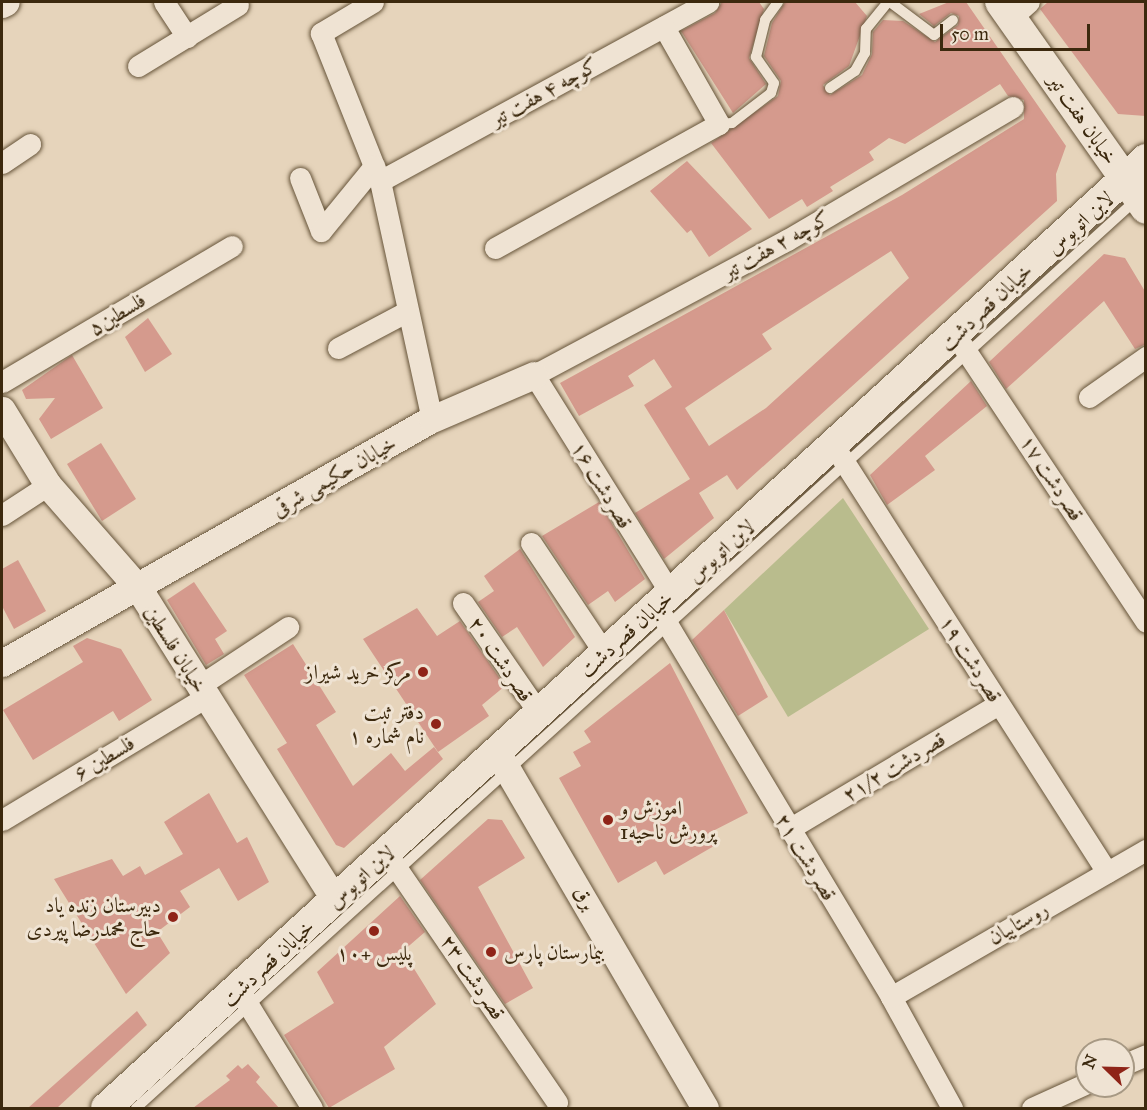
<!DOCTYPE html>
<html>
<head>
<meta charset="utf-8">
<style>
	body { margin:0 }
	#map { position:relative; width:1147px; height:1110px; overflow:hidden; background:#e6d4bb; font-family:"IM FELL Great Primer",Amiri,serif }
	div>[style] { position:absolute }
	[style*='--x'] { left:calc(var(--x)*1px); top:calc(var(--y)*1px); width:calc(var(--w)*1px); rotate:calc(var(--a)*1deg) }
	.green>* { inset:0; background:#b9bc8d }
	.building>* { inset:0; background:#d59a8d }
	.roads { filter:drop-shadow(0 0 2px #665439) drop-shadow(0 0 2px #665439) }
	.service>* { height:10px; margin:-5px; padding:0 5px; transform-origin:5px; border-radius:5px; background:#efe3d3 }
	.minor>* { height:21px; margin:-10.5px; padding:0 10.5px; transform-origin:10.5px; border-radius:10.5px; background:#efe3d3 }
	.tertiary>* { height:27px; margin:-13.5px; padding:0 13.5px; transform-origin:13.5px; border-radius:13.5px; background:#efe3d3 }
	.secondary>* { height:30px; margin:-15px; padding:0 15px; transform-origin:15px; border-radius:15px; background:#efe3d3 }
	.dots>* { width:16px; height:16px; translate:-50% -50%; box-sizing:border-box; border:3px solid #efe3d3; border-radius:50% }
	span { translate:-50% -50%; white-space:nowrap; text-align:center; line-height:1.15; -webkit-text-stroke:6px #efe3d3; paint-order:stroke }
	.street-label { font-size:21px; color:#3c290e }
	.poi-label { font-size:21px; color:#3c290e }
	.right { translate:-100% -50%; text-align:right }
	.left { translate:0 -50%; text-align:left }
	.frame { position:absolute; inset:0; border:3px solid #3c290e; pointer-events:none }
	.north { position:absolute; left:1075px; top:1038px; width:60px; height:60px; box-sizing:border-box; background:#efe3d3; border:2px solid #a79984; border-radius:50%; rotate:293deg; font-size:16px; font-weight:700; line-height:24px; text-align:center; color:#3c290e }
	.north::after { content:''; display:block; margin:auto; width:21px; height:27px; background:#8f2418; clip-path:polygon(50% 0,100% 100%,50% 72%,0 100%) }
	.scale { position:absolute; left:940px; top:24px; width:150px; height:27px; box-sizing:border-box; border:3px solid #3c290e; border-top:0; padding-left:8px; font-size:18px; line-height:21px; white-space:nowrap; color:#3c290e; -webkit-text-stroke:4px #efe3d3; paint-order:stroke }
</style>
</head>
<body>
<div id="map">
	<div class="green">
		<div style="clip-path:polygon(843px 498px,929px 629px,788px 717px,724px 610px)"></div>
	</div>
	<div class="building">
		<div style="clip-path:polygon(722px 2px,759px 2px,764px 9px,749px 58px,766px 84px,733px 113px,681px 31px,715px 13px)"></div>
		<div style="clip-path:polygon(evenodd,785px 2px,855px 2px,867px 16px,849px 66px,823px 85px,830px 95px,862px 75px,872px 54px,873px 32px,883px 20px,903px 21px,935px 42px,958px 25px,959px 16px,951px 13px,934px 26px,919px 14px,949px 2px,966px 2px,1066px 146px,1056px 174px,1057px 201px,737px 490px,727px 475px,699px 493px,714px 518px,664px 559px,635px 513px,690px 479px,644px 405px,672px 387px,654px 359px,628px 376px,634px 386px,579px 416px,560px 383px,902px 195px,1024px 119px,1024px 100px,1008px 96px,1000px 84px,905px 144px,889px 138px,869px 152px,874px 160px,830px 187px,833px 191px,807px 207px,802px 199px,769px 219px,711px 143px,778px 96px,781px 81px,764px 56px,772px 23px,785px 2px,891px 251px,909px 278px,766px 408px,709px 446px,685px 408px,772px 349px,762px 334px,891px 251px)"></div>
		<div style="clip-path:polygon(1048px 2px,1146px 2px,1146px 116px,1118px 114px,1040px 9px)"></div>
		<div style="clip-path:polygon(687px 161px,752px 229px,709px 257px,691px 230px,687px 233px,650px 191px)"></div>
		<div style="clip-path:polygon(1104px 254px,1125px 258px,1146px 293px,1146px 344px,1135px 349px,1104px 301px,1006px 389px,989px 362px)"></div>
		<div style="clip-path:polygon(148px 318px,172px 354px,145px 372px,125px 337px)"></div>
		<div style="clip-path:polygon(72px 355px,103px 408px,51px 439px,39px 419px,55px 398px,26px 399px,22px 390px)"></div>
		<div style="clip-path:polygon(971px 381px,987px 406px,925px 456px,935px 470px,887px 505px,870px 475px)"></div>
		<div style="clip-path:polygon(101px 443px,136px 499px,102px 521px,67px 464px)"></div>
		<div style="clip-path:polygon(599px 502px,645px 579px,615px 602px,608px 591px,588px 605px,542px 536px)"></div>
		<div style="clip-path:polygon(520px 549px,575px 637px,543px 667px,517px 627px,502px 637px,478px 602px,494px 591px,484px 576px)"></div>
		<div style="clip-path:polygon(18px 560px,46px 611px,14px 629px,2px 606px,2px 569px)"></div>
		<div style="clip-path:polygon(194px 582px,227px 631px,215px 639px,224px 654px,206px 665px,167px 600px)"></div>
		<div style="clip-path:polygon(417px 608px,437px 636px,460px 621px,505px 686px,482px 705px,489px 716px,438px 752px,363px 639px)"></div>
		<div style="clip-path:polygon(724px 610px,768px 697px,738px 716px,692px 640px)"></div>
		<div style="clip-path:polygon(87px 638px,121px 649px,152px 700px,119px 721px,113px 711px,33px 760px,3px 710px,83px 662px,73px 646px)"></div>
		<div style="clip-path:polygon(293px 644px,336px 712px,316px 725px,353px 786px,391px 753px,405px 771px,434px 747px,443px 759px,344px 848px,336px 845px,277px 749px,287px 743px,244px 675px)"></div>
		<div style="clip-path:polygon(670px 663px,748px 813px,707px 834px,714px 846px,664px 875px,656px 861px,618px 883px,559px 778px,581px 766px,573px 752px,591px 742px,584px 731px)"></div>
		<div style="clip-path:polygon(209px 793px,237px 843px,247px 837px,269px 882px,238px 901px,219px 868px,180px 891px,190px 907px,157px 932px,170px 953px,126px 994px,54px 879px,112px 859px,123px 876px,140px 866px,145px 875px,183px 854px,164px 822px)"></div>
		<div style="clip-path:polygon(488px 819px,502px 820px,525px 858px,478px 887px,533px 988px,505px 1004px,420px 880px)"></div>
		<div style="clip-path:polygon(400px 896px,425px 932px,403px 951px,436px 1004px,384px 1047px,395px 1069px,329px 1108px,284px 1035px,334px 1003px,317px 972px)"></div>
		<div style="clip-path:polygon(137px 1011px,147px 1025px,57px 1108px,28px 1108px)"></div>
		<div style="clip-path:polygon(248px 1064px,260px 1077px,256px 1082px,279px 1108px,193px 1108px,230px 1080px,226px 1076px,238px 1065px,242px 1069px)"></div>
	</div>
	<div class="roads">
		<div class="service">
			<div style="--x:890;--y:2;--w:55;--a:36.9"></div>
			<div style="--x:934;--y:35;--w:24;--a:-38"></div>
			<div style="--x:830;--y:88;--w:30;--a:-34"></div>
			<div style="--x:855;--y:71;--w:21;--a:-61"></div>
			<div style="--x:865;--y:53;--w:24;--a:-88"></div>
			<div style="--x:866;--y:29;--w:35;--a:-51"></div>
			<div style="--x:719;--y:124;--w:13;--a:-4"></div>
			<div style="--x:732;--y:123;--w:49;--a:-37.6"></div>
			<div style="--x:771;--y:93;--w:10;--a:-73"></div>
			<div style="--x:774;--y:83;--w:32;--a:-125"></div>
			<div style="--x:756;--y:57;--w:38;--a:-76"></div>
			<div style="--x:765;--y:20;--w:22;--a:-54"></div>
			<div style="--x:136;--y:1108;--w:1352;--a:-42.24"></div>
		</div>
		<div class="minor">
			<div style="--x:164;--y:2;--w:42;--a:56.7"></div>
			<div style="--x:373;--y:2;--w:61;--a:149.2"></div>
			<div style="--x:321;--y:33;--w:159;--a:68.3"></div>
			<div style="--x:380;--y:181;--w:244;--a:77.7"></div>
			<div style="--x:1011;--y:18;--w:24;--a:-42"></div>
			<div style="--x:138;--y:66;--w:117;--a:-31.4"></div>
			<div style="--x:2;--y:163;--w:34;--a:-34"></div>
			<div style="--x:300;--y:178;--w:57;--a:68.4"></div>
			<div style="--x:321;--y:231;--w:84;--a:-50.8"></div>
			<div style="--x:380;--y:181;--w:374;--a:-28.6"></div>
			<div style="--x:495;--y:248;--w:256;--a:-29"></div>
			<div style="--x:719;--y:124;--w:112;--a:-119.6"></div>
			<div style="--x:956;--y:336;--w:343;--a:56.4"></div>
			<div style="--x:338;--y:348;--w:79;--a:-27.9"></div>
			<div style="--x:2;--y:382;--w:267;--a:-30.6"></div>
			<div style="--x:1089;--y:397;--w:70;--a:-35.1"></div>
			<div style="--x:834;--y:446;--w:506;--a:57.35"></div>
			<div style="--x:2;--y:515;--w:55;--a:-33.1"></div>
			<div style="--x:531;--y:543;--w:133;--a:56.3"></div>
			<div style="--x:671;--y:594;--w:258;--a:-122"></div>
			<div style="--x:534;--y:375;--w:287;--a:-28.1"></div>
			<div style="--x:787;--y:240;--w:262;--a:-30.5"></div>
			<div style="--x:463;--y:603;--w:134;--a:55.4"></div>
			<div style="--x:657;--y:607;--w:455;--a:59"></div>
			<div style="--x:891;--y:997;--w:127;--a:61.2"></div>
			<div style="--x:199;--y:686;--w:107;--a:-33.5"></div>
			<div style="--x:2;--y:820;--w:238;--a:-31.1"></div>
			<div style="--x:789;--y:829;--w:244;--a:-30.8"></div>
			<div style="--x:387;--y:854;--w:301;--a:55.6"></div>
			<div style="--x:239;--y:990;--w:139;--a:58.3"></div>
			<div style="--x:891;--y:997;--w:294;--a:-30"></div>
			<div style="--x:1123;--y:1065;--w:25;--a:-23"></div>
			<div style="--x:1032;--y:1108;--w:60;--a:-24.4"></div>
		</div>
		<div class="tertiary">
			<div style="--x:2;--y:4;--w:4;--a:-27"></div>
			<div style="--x:2;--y:410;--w:88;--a:58.5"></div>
			<div style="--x:48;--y:485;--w:138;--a:48.8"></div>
			<div style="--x:139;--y:589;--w:368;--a:57.8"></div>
			<div style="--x:2;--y:663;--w:494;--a:-29.6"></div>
			<div style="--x:432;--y:419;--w:111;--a:-23.3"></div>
			<div style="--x:497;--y:752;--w:412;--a:59.7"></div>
		</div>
		<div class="secondary">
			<div style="--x:1000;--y:2;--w:253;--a:54.8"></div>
			<div style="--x:106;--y:1108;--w:1408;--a:-42.38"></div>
		</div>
	</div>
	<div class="dots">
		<div style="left:423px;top:672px;background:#8f2418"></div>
		<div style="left:436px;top:724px;background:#8f2418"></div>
		<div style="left:608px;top:820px;background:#8f2418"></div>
		<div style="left:173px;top:917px;background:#8f2418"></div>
		<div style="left:374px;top:931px;background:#8f2418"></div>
		<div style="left:491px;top:952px;background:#8f2418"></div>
	</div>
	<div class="street-label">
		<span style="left:544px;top:92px;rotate:-29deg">کوچه ۴ هفت تیر</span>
		<span style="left:1083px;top:119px;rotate:55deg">خیابان هفت تیر</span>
		<span style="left:1080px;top:223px;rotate:-42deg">لاین اتوبوس</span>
		<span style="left:776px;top:245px;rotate:-29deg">کوچه ۲ هفت تیر</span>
		<span style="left:986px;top:307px;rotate:-43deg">خیابان قصردشت</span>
		<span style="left:117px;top:314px;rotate:-31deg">فلسطین۵</span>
		<span style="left:334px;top:476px;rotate:-30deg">خیابان حکیمی شرقی</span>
		<span style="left:1052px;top:478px;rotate:57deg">قصردشت ۱۷</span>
		<span style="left:602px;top:485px;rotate:59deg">قصردشت ۱۶</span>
		<span style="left:721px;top:551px;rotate:-42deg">لاین اتوبوس</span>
		<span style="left:626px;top:634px;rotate:-42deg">خیابان قصردشت</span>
		<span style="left:176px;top:649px;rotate:58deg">خیابان فلسطین</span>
		<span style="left:501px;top:659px;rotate:56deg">قصردشت ۲۰</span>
		<span style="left:971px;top:659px;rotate:58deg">قصردشت ۱۹</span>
		<span style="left:104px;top:758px;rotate:-31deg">فلسطین ۶</span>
		<span style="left:894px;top:767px;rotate:-31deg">قصردشت ۲۱/۲</span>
		<span style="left:806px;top:857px;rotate:59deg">قصردشت ۲۱</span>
		<span style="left:361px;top:877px;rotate:-42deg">لاین اتوبوس</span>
		<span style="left:585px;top:898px;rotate:60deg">برق</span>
		<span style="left:1018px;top:923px;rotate:-30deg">روستاییان</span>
		<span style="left:268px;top:963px;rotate:-43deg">خیابان قصردشت</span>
		<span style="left:473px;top:977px;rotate:56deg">قصردشت ۲۳</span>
	</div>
	<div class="poi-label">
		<span class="right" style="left:411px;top:672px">مرکز خرید شیراز</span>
		<span class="right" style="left:424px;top:724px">دفتر ثبت<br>نام شماره ١</span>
		<span class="left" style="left:620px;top:820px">اموزش و<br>پرورش ناحیه1</span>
		<span class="right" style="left:161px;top:917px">دبیرستان زنده یاد<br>حاج محمدرضا پیردی</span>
		<span class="left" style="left:504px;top:952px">بیمارستان پارس</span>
		<span style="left:374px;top:953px">پلیس +۱۰</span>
	</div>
	<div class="frame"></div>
	<div class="north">N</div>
	<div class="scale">50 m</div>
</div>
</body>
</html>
